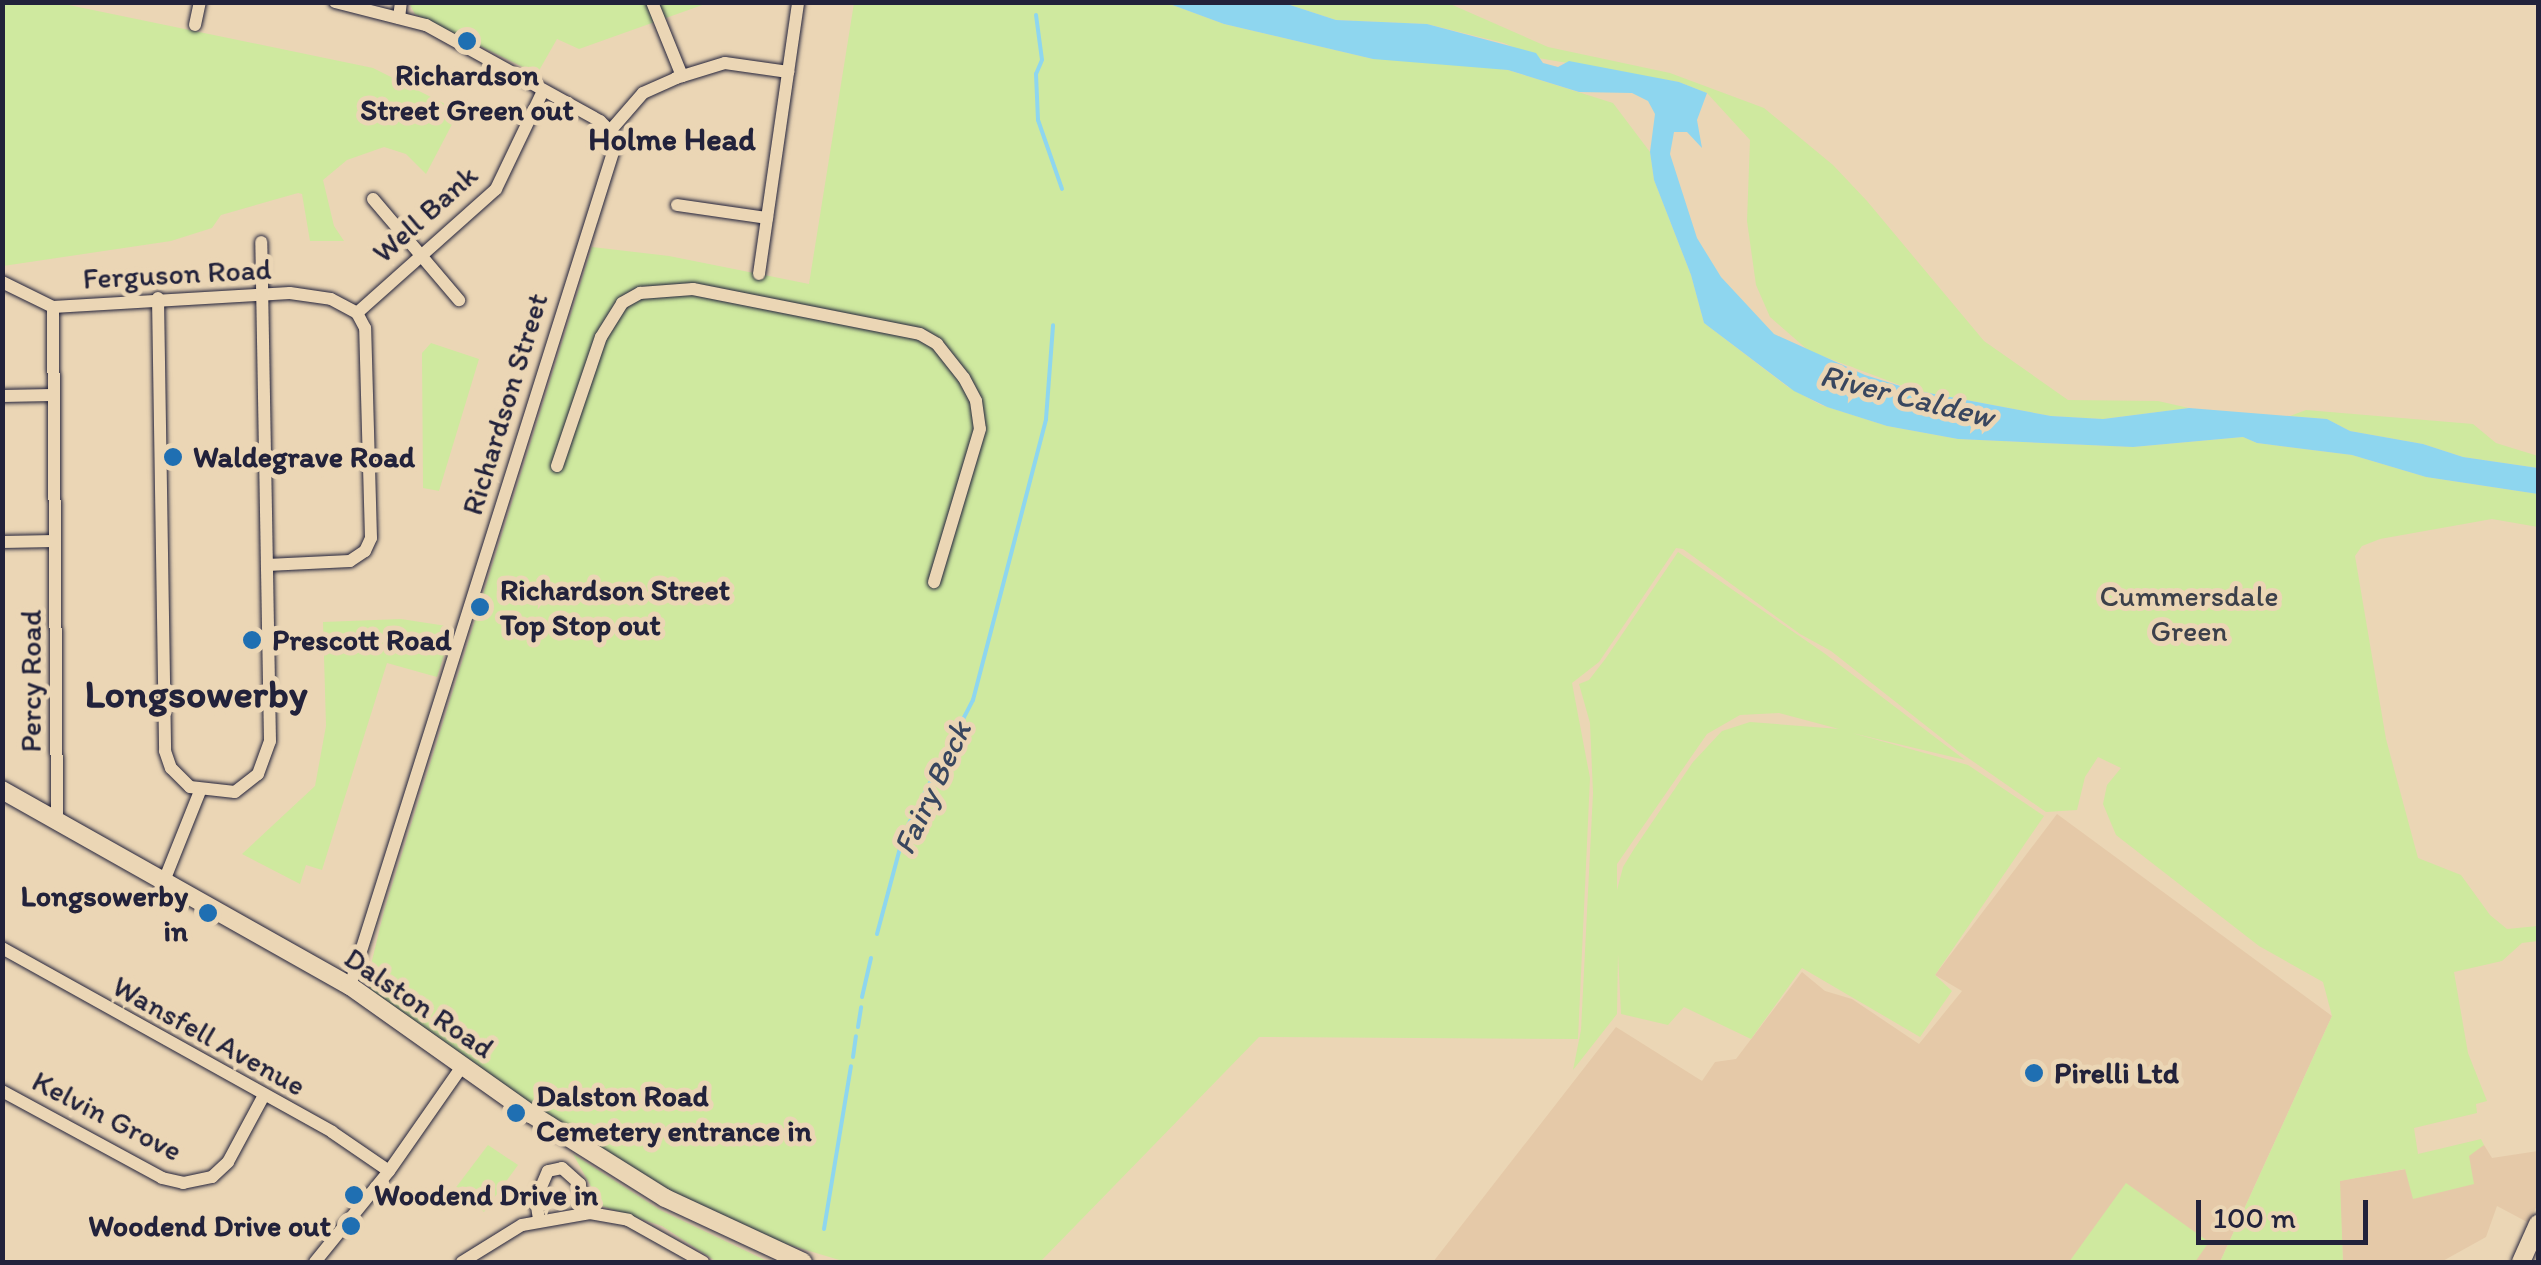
<!DOCTYPE html>
<html>
<head>
<meta charset="utf-8">
<style>
	body { margin:0 }
	#map { position:relative; width:2541px; height:1265px; overflow:hidden; background:#ebd6b5; font-family:Itim,sans-serif }
	div>[style] { position:absolute }
	[style*='--x'] { left:calc(var(--x)*1px); top:calc(var(--y)*1px); width:calc(var(--w)*1px); rotate:calc(var(--a)*1deg) }
	.built>* { inset:0; background:#e5c9a8 }
	.green>* { inset:0; background:#cfe99f }
	.water>* { inset:0; background:#8ed6ef }
	.stream>* { height:4px; margin:-2px; padding:0 2px; transform-origin:2px; border-radius:2px; background:#8ed6ef }
	.roads { filter:drop-shadow(0 0 2px #22223b) drop-shadow(0 0 2px #22223b) }
	.street>* { height:12px; margin:-6px; padding:0 6px; transform-origin:6px; border-radius:6px; background:#ebd6b5 }
	.secondary>* { height:18px; margin:-9px; padding:0 9px; transform-origin:9px; border-radius:9px; background:#ebd6b5 }
	.dots>* { width:28px; height:28px; translate:-50% -50%; box-sizing:border-box; border:5px solid #ebd6b5; border-radius:50% }
	span { translate:-50% -50%; white-space:nowrap; text-align:center; line-height:1.15; -webkit-text-stroke:10px #ebd6b5; paint-order:stroke }
	.poi-label { font-size:30px; color:#22223b; font-weight:700 }
	.left { translate:0 -50%; text-align:left }
	.right { translate:-100% -50%; text-align:right }
	.street-label { font-size:30px; color:#22223b }
	.park-label { font-size:30px; color:#3c404a }
	.neighbourhood-label { font-size:32px; color:#22223b; font-weight:700 }
	.water-label { font-size:32px; color:#38465f; font-style:italic }
	.district-label { font-size:40px; color:#22223b; font-weight:700 }
	.frame { position:absolute; inset:0; border:5px solid #22223b; pointer-events:none }
	.scale { position:absolute; left:2196px; top:1200px; width:172px; height:45px; box-sizing:border-box; border:5px solid #22223b; border-top:0; padding-left:12px; font-size:30px; line-height:35px; white-space:nowrap; color:#22223b; -webkit-text-stroke:8px #ebd6b5; paint-order:stroke }
</style>
</head>
<body>
<div id="map">
	<div class="built">
		<div style="clip-path:polygon(2057px 814px,2332px 1016px,2220px 1262px,1433px 1262px,1616px 1027px,1702px 1081px,1715px 1062px,1736px 1059px,1802px 972px,1825px 991px,1852px 999px,1919px 1044px,1962px 991px,1935px 975px)"></div>
		<div style="clip-path:polygon(2484px 1145px,2492px 1158px,2538px 1151px,2538px 1203px,2529px 1223px,2497px 1206px,2486px 1237px,2441px 1262px,2343px 1262px,2339px 1181px,2406px 1169px)"></div>
	</div>
	<div class="green">
		<div style="clip-path:polygon(3px 3px,59px 3px,373px 68px,459px 111px,426px 174px,406px 154px,384px 147px,347px 160px,323px 180px,334px 226px,344px 241px,310px 241px,302px 194px,298px 193px,221px 215px,212px 228px,171px 241px,3px 266px)"></div>
		<div style="clip-path:polygon(409px 3px,708px 3px,579px 49px,557px 39px,537px 74px,415px 14px)"></div>
		<div style="clip-path:polygon(854px 3px,1167px 3px,1224px 24px,1373px 59px,1426px 59px,1508px 70px,1613px 103px,1650px 152px,1654px 180px,1691px 275px,1704px 323px,1788px 387px,1821px 405px,1887px 426px,1958px 439px,2133px 447px,2243px 437px,2257px 443px,2352px 455px,2426px 477px,2538px 494px,2538px 527px,2492px 519px,2380px 539px,2362px 546px,2355px 556px,2386px 739px,2418px 858px,2461px 875px,2490px 915px,2507px 929px,2538px 926px,2538px 941px,2522px 943px,2502px 961px,2454px 972px,2468px 1053px,2487px 1101px,2476px 1104px,2477px 1113px,2414px 1128px,2418px 1154px,2481px 1139px,2484px 1145px,2469px 1156px,2474px 1184px,2413px 1199px,2405px 1169px,2340px 1181px,2343px 1262px,2220px 1262px,2332px 1016px,2323px 982px,2259px 946px,2116px 835px,2103px 804px,2107px 785px,2121px 768px,2098px 757px,2085px 777px,2077px 810px,2046px 812px,1958px 751px,1831px 651px,1800px 634px,1683px 549px,1676px 548px,1670px 557px,1599px 662px,1572px 683px,1590px 778px,1578px 1039px,1259px 1037px,1040px 1262px,846px 1262px,726px 1226px,665px 1198px,371px 992px,368px 977px,384px 911px,592px 247px,669px 256px,809px 284px)"></div>
		<div style="clip-path:polygon(1284px 3px,1448px 3px,1548px 47px,1670px 73px,1764px 108px,1833px 165px,1867px 201px,1984px 341px,2068px 400px,2158px 401px,2189px 408px,2103px 419px,2051px 416px,1913px 390px,1809px 351px,1770px 317px,1756px 285px,1747px 221px,1750px 140px,1707px 93px,1679px 82px,1538px 58px,1504px 43px,1427px 24px,1336px 20px)"></div>
		<div style="clip-path:polygon(431px 343px,479px 359px,439px 491px,423px 488px,422px 353px)"></div>
		<div style="clip-path:polygon(2306px 410px,2473px 424px,2496px 443px,2538px 456px,2538px 468px,2463px 457px,2423px 444px,2350px 431px,2327px 419px,2290px 416px)"></div>
		<div style="clip-path:polygon(evenodd,1678px 552px,1824px 653px,1965px 760px,1852px 733px,1968px 765px,2044px 816px,1935px 975px,1952px 991px,1920px 1037px,1802px 968px,1751px 1039px,1684px 1007px,1668px 1025px,1621px 1014px,1618px 954px,1617px 1014px,1573px 1070px,1581px 1030px,1593px 793px,1590px 723px,1579px 684px,1589px 680px,1606px 658px,1678px 552px,1779px 713px,1839px 729px,1750px 722px,1722px 731px,1693px 762px,1634px 849px,1623px 867px,1617px 890px,1617px 864px,1707px 734px,1740px 715px,1779px 713px)"></div>
		<div style="clip-path:polygon(401px 619px,453px 627px,437px 677px,387px 663px,322px 870px,306px 865px,300px 884px,242px 854px,315px 786px,326px 726px,323px 622px)"></div>
		<div style="clip-path:polygon(488px 1145px,518px 1165px,484px 1212px,454px 1190px)"></div>
		<div style="clip-path:polygon(573px 1154px,660px 1210px,769px 1262px,717px 1262px,662px 1226px,602px 1206px)"></div>
		<div style="clip-path:polygon(2126px 1183px,2209px 1242px,2195px 1262px,2069px 1262px)"></div>
	</div>
	<div class="water">
		<div style="clip-path:polygon(1167px 3px,1284px 3px,1336px 20px,1427px 24px,1536px 53px,1543px 63px,1558px 67px,1569px 61px,1679px 82px,1707px 93px,1697px 120px,1702px 148px,1687px 132px,1674px 132px,1670px 154px,1697px 238px,1721px 277px,1774px 334px,1865px 375px,1913px 390px,2051px 416px,2103px 419px,2189px 408px,2327px 419px,2350px 431px,2423px 444px,2463px 457px,2538px 468px,2538px 494px,2426px 477px,2352px 455px,2257px 443px,2243px 437px,2133px 447px,1958px 439px,1887px 426px,1827px 407px,1794px 391px,1704px 323px,1691px 275px,1654px 180px,1650px 152px,1655px 114px,1648px 101px,1632px 93px,1579px 92px,1508px 70px,1373px 59px,1224px 24px)"></div>
	</div>
	<div class="stream">
		<div style="--x:1036;--y:15;--w:45;--a:82.4"></div>
		<div style="--x:1042;--y:60;--w:15;--a:113"></div>
		<div style="--x:1036;--y:74;--w:46;--a:87.5"></div>
		<div style="--x:1038;--y:120;--w:73;--a:70.8"></div>
		<div style="--x:877;--y:934;--w:105;--a:-75"></div>
		<div style="--x:904;--y:833;--w:150;--a:-62.6"></div>
		<div style="--x:973;--y:700;--w:290;--a:-75.4"></div>
		<div style="--x:1046;--y:419;--w:94;--a:-85.7"></div>
		<div style="--x:862;--y:997;--w:40;--a:-77"></div>
		<div style="--x:858;--y:1027;--w:20;--a:-81"></div>
		<div style="--x:853;--y:1057;--w:21;--a:-82"></div>
		<div style="--x:824;--y:1229;--w:165;--a:-80.6"></div>
	</div>
	<div class="roads">
		<div class="street">
			<div style="--x:335;--y:2;--w:94;--a:14.2"></div>
			<div style="--x:426;--y:25;--w:199;--a:28.9"></div>
			<div style="--x:600;--y:121;--w:14;--a:45"></div>
			<div style="--x:610;--y:131;--w:16;--a:72"></div>
			<div style="--x:615;--y:146;--w:881;--a:107.51"></div>
			<div style="--x:652;--y:2;--w:80;--a:67.9"></div>
			<div style="--x:399;--y:18;--w:16;--a:-83"></div>
			<div style="--x:195;--y:25;--w:24;--a:-78"></div>
			<div style="--x:610;--y:131;--w:50;--a:-49"></div>
			<div style="--x:643;--y:93;--w:36;--a:-24"></div>
			<div style="--x:676;--y:78;--w:51;--a:-17"></div>
			<div style="--x:725;--y:63;--w:64;--a:8.1"></div>
			<div style="--x:373;--y:199;--w:133;--a:49.6"></div>
			<div style="--x:677;--y:205;--w:91;--a:8.2"></div>
			<div style="--x:759;--y:274;--w:275;--a:-81.8"></div>
			<div style="--x:2;--y:282;--w:57;--a:26.1"></div>
			<div style="--x:53;--y:307;--w:237;--a:-3.4"></div>
			<div style="--x:290;--y:293;--w:41;--a:8.3"></div>
			<div style="--x:331;--y:299;--w:30;--a:28"></div>
			<div style="--x:158;--y:298;--w:453;--a:89.1"></div>
			<div style="--x:165;--y:751;--w:18;--a:71"></div>
			<div style="--x:171;--y:768;--w:27;--a:45"></div>
			<div style="--x:190;--y:787;--w:45;--a:6.3"></div>
			<div style="--x:235;--y:792;--w:29;--a:-38"></div>
			<div style="--x:258;--y:774;--w:35;--a:-70"></div>
			<div style="--x:270;--y:741;--w:499;--a:-91"></div>
			<div style="--x:53;--y:307;--w:514;--a:89.55"></div>
			<div style="--x:357;--y:313;--w:186;--a:-41.7"></div>
			<div style="--x:496;--y:189;--w:109;--a:-64.4"></div>
			<div style="--x:2;--y:396;--w:50;--a:-1.1"></div>
			<div style="--x:557;--y:466;--w:136;--a:-71.2"></div>
			<div style="--x:601;--y:337;--w:40;--a:-58"></div>
			<div style="--x:622;--y:303;--w:21;--a:-29"></div>
			<div style="--x:640;--y:293;--w:53;--a:-4.3"></div>
			<div style="--x:693;--y:289;--w:231;--a:11.2"></div>
			<div style="--x:920;--y:334;--w:20;--a:30"></div>
			<div style="--x:937;--y:344;--w:43;--a:51.5"></div>
			<div style="--x:964;--y:378;--w:26;--a:62"></div>
			<div style="--x:976;--y:401;--w:28;--a:82"></div>
			<div style="--x:980;--y:429;--w:160;--a:106.7"></div>
			<div style="--x:2;--y:542;--w:53;--a:-1.1"></div>
			<div style="--x:267;--y:565;--w:83;--a:-2.8"></div>
			<div style="--x:350;--y:561;--w:18;--a:-34"></div>
			<div style="--x:365;--y:551;--w:14;--a:-65"></div>
			<div style="--x:371;--y:538;--w:210;--a:-91.6"></div>
			<div style="--x:365;--y:328;--w:17;--a:-118"></div>
			<div style="--x:164;--y:881;--w:97;--a:-68.2"></div>
			<div style="--x:2;--y:948;--w:378;--a:29.1"></div>
			<div style="--x:332;--y:1132;--w:69;--a:34.4"></div>
			<div style="--x:2;--y:1091;--w:182;--a:28.5"></div>
			<div style="--x:162;--y:1178;--w:22;--a:13"></div>
			<div style="--x:183;--y:1183;--w:30;--a:-12"></div>
			<div style="--x:212;--y:1177;--w:22;--a:-43"></div>
			<div style="--x:228;--y:1162;--w:74;--a:-61.7"></div>
			<div style="--x:539;--y:1219;--w:20;--a:-99"></div>
			<div style="--x:536;--y:1199;--w:30;--a:-67"></div>
			<div style="--x:548;--y:1171;--w:14;--a:-12"></div>
			<div style="--x:562;--y:1168;--w:24;--a:42"></div>
			<div style="--x:580;--y:1184;--w:30;--a:88"></div>
			<div style="--x:315;--y:1262;--w:117;--a:-50.9"></div>
			<div style="--x:389;--y:1171;--w:129;--a:-55.1"></div>
			<div style="--x:462;--y:1262;--w:70;--a:-31.7"></div>
			<div style="--x:522;--y:1225;--w:69;--a:-10"></div>
			<div style="--x:590;--y:1213;--w:39;--a:10"></div>
			<div style="--x:628;--y:1220;--w:86;--a:29.2"></div>
		</div>
		<div class="secondary">
			<div style="--x:2;--y:790;--w:399;--a:29.4"></div>
			<div style="--x:350;--y:986;--w:222;--a:35.3"></div>
			<div style="--x:531;--y:1114;--w:158;--a:32.1"></div>
			<div style="--x:665;--y:1198;--w:152;--a:24.9"></div>
			<div style="--x:2521;--y:1262;--w:42;--a:-65.9"></div>
		</div>
	</div>
	<div class="dots">
		<div style="left:467px;top:41px;background:#1f6fb2"></div>
		<div style="left:173px;top:457px;background:#1f6fb2"></div>
		<div style="left:480px;top:607px;background:#1f6fb2"></div>
		<div style="left:252px;top:640px;background:#1f6fb2"></div>
		<div style="left:208px;top:913px;background:#1f6fb2"></div>
		<div style="left:2034px;top:1073px;background:#1f6fb2"></div>
		<div style="left:516px;top:1113px;background:#1f6fb2"></div>
		<div style="left:354px;top:1195px;background:#1f6fb2"></div>
		<div style="left:351px;top:1226px;background:#1f6fb2"></div>
	</div>
	<div class="poi-label">
		<span style="left:467px;top:92px">Richardson<br>Street Green out</span>
		<span class="left" style="left:193px;top:457px">Waldegrave Road</span>
		<span class="left" style="left:500px;top:607px">Richardson Street<br>Top Stop out</span>
		<span class="left" style="left:272px;top:640px">Prescott Road</span>
		<span class="right" style="left:188px;top:913px">Longsowerby<br>in</span>
		<span class="left" style="left:2054px;top:1073px">Pirelli Ltd</span>
		<span class="left" style="left:536px;top:1113px">Dalston Road<br>Cemetery entrance in</span>
		<span class="left" style="left:374px;top:1195px">Woodend Drive in</span>
		<span class="right" style="left:331px;top:1226px">Woodend Drive out</span>
	</div>
	<div class="street-label">
		<span style="left:425px;top:214px;rotate:-42deg">Well Bank</span>
		<span style="left:177px;top:274px;rotate:-3deg">Ferguson Road</span>
		<span style="left:505px;top:404px;rotate:-73deg">Richardson Street</span>
		<span style="left:31px;top:681px;rotate:-90deg">Percy Road</span>
		<span style="left:419px;top:1003px;rotate:34deg">Dalston Road</span>
		<span style="left:209px;top:1036px;rotate:29deg">Wansfell Avenue</span>
		<span style="left:107px;top:1116px;rotate:27deg">Kelvin Grove</span>
	</div>
	<div class="park-label">
		<span style="left:2189px;top:613px">Cummersdale<br>Green</span>
	</div>
	<div class="neighbourhood-label">
		<span style="left:672px;top:139px">Holme Head</span>
	</div>
	<div class="water-label">
		<span style="left:1907px;top:396px;rotate:14deg">River Caldew</span>
		<span style="left:932px;top:788px;rotate:-65deg">Fairy Beck</span>
	</div>
	<div class="district-label">
		<span style="left:196px;top:693px">Longsowerby</span>
	</div>
	<div class="frame"></div>
	<div class="scale">100 m</div>
</div>
</body>
</html>
